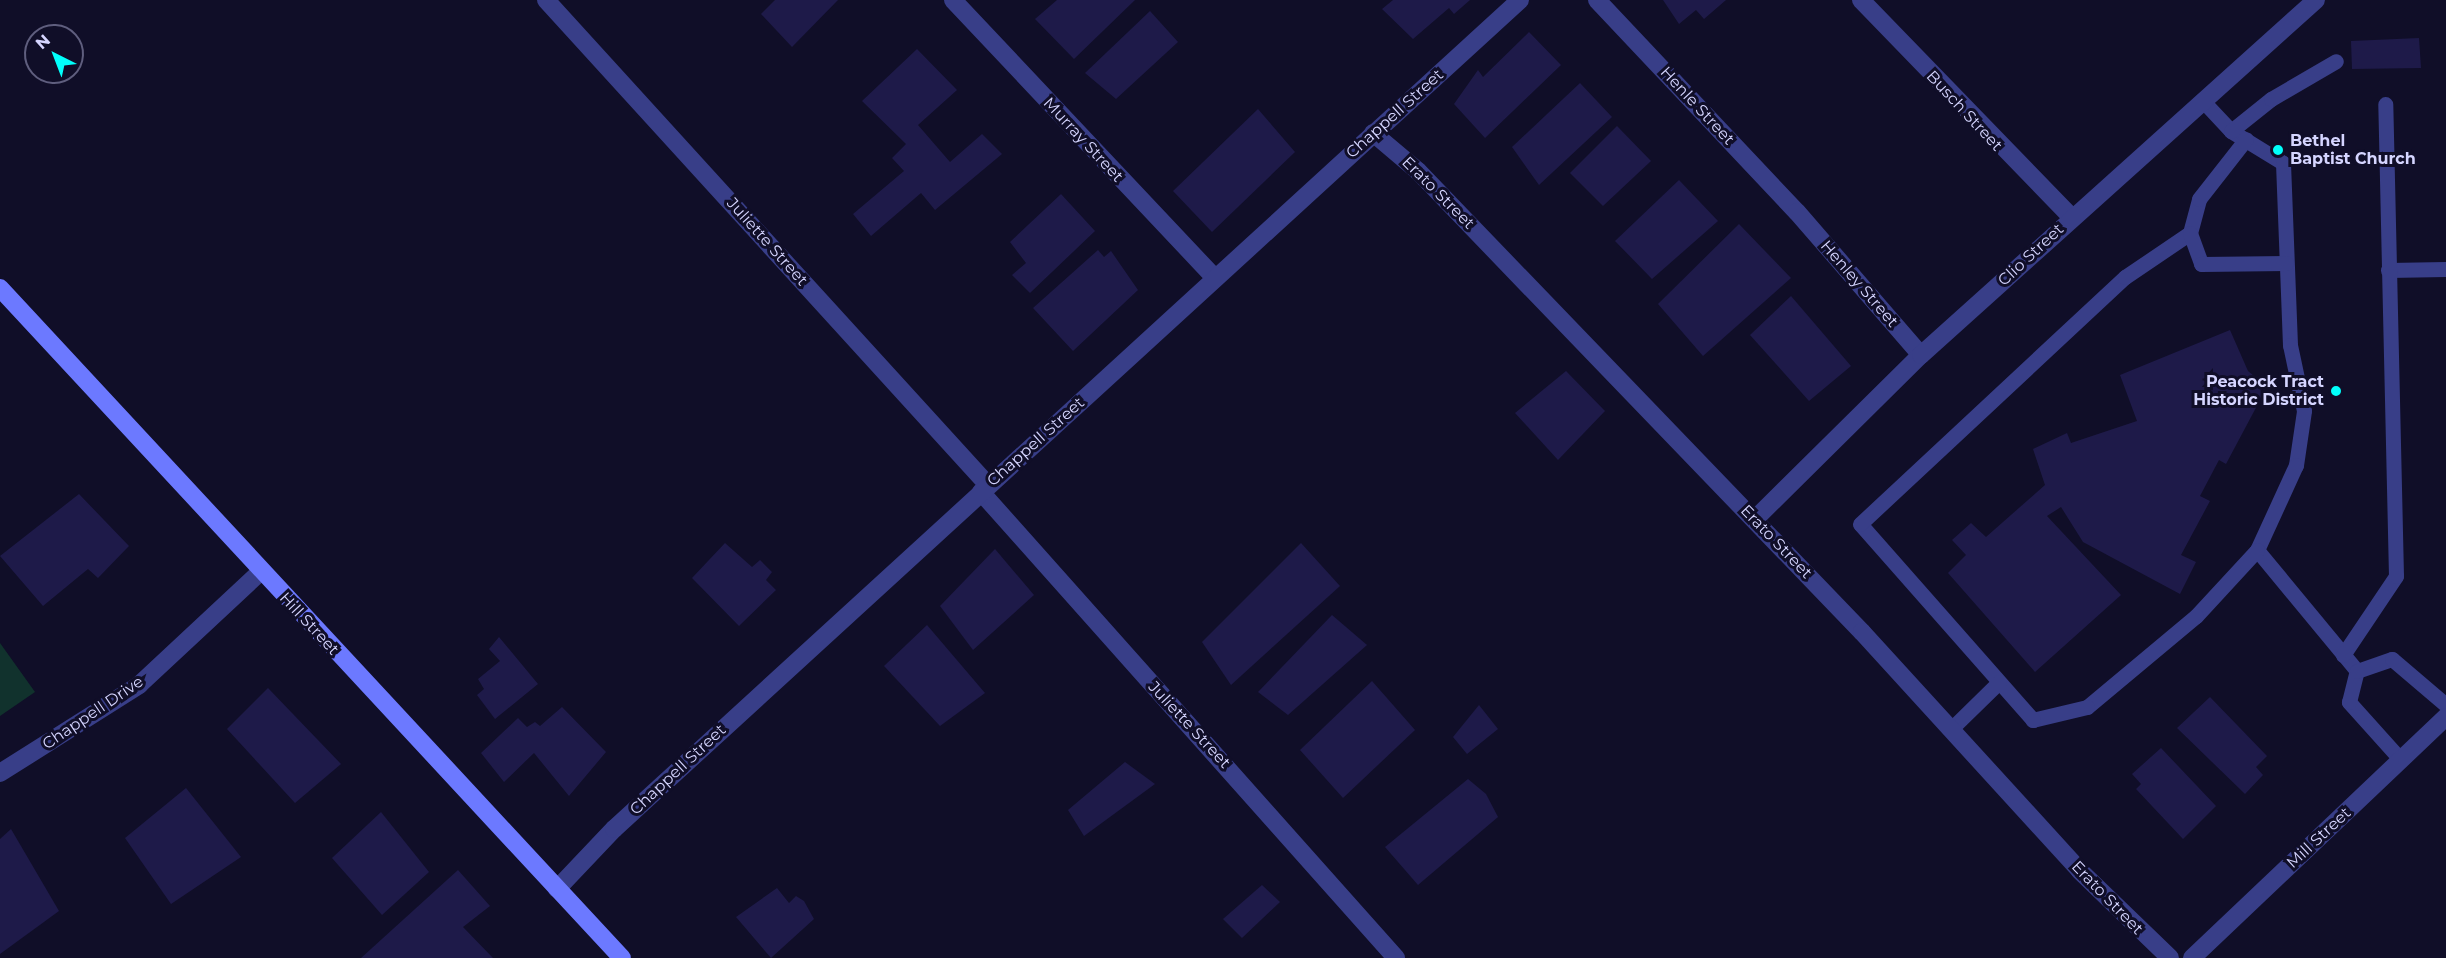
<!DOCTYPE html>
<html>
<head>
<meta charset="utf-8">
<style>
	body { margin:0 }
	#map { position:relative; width:2446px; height:958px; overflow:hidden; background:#100e28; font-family:Montserrat,sans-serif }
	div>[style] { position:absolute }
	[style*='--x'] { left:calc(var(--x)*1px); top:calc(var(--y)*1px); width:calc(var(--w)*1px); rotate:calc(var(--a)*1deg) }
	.green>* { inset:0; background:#11322d }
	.building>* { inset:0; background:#1e1a49 }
	.lane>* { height:15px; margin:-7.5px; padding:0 7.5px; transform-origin:7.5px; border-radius:7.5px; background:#383e88 }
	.street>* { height:18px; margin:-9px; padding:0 9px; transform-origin:9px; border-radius:9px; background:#383e88 }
	.secondary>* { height:18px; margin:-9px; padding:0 9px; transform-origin:9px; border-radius:9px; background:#6c79ff }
	.dots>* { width:16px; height:16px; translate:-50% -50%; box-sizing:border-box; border:3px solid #100e28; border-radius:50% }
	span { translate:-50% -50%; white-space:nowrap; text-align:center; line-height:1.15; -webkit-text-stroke:6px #100e28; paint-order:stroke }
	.street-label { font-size:16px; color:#d5d5ff }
	.poi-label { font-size:16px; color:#d5d5ff; font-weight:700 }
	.left { translate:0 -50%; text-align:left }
	.right { translate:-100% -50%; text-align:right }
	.north { position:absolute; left:24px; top:24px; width:60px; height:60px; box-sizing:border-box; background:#100e28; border:2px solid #5f5e7e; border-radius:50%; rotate:318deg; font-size:16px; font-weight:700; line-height:24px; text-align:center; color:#d5d5ff }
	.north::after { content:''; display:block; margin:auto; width:21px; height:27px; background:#01fffb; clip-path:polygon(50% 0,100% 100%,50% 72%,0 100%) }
</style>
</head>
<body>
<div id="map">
	<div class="green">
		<div style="clip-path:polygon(0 643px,35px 692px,0 716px)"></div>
	</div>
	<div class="building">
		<div style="clip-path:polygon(775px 0,838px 0,792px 47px,761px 14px)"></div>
		<div style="clip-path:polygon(1057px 0,1135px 0,1074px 59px,1035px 19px)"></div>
		<div style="clip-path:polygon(1393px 0,1470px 0,1454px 14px,1449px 8px,1413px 39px,1382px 9px)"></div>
		<div style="clip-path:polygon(1663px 0,1726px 0,1704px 19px,1696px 10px,1679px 24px)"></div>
		<div style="clip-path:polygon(1150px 11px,1178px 42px,1116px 99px,1085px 73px)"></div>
		<div style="clip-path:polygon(1529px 32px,1561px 65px,1485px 138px,1454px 104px,1478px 70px,1483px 77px)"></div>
		<div style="clip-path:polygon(2419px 38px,2421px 68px,2352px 69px,2351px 41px)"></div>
		<div style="clip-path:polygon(917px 49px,957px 90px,918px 125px,950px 162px,982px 134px,1002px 154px,935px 210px,921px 193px,871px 236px,853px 214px,904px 171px,892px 158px,906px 144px,862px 101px)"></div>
		<div style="clip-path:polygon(1580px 83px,1612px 117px,1539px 185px,1512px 147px)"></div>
		<div style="clip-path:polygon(1258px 109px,1295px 152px,1212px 232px,1173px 191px)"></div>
		<div style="clip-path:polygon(1617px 126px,1651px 161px,1603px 206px,1570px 173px)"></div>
		<div style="clip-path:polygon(1679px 180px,1718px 221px,1652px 279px,1615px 241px)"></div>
		<div style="clip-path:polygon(1061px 194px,1095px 231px,1030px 293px,1012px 275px,1026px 263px,1010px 242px)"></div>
		<div style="clip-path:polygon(1739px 224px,1791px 278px,1703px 356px,1658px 304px)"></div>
		<div style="clip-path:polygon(1098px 250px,1104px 257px,1111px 251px,1138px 290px,1073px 351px,1033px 308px)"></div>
		<div style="clip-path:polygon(1791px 296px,1851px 366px,1809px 401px,1750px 335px)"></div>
		<div style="clip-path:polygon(2230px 330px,2248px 371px,2267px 387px,2226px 464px,2219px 460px,2200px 496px,2210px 501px,2181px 555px,2196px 562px,2180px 594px,2083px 542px,2061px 507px,2047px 516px,2121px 595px,2035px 672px,1948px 573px,1966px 555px,1952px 540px,1971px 523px,1986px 537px,2045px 485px,2033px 449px,2067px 433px,2071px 443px,2137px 421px,2120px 375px)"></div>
		<div style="clip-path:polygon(1566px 371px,1605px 411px,1558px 460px,1515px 413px)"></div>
		<div style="clip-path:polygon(79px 494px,129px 546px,98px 578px,88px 569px,43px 606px,0 556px)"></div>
		<div style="clip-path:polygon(725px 543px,752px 567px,760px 560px,772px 572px,766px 580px,776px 590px,739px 626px,692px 578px)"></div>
		<div style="clip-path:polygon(1301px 543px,1340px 586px,1231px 685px,1202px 642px)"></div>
		<div style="clip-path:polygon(995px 549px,1034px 595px,973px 650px,940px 606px)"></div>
		<div style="clip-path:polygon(1332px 615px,1367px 645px,1288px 715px,1258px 692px)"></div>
		<div style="clip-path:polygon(927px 625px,985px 693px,940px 726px,884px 666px)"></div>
		<div style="clip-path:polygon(499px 637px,538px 684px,495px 719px,477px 695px,484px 689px,478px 679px,500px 661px,489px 649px)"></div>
		<div style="clip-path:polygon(1372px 681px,1415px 730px,1343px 798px,1300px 750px)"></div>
		<div style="clip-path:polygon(268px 688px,341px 764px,295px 803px,227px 729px)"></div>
		<div style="clip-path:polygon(2210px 697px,2267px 756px,2256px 767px,2263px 775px,2245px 794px,2177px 728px)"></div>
		<div style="clip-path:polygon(1479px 705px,1498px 729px,1467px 754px,1453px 737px)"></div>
		<div style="clip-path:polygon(562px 707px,606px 752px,569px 796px,534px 753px,504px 782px,481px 753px,518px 718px,527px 727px,535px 722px,540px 726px)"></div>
		<div style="clip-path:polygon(2161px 748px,2216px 806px,2183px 839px,2136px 789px,2141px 784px,2132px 774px)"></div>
		<div style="clip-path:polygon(1125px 762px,1155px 784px,1084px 836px,1068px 810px)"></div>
		<div style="clip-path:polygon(1468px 779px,1486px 794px,1498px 817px,1418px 885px,1385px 847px)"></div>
		<div style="clip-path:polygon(186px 788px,241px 857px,171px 904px,125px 838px)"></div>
		<div style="clip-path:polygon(381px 812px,429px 872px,382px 915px,332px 858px)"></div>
		<div style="clip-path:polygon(11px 829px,59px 911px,0 954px,0 839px)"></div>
		<div style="clip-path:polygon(458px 870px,490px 906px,463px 927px,493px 958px,361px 958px)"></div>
		<div style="clip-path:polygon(1262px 885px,1280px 902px,1242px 938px,1223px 919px)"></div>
		<div style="clip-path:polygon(777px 888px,789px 903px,796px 896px,804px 901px,814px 919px,771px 958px,736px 917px)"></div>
	</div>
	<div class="lane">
		<div style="--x:2202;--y:100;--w:42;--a:46.9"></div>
		<div style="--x:2231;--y:131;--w:61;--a:31.6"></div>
		<div style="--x:2283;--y:163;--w:182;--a:87.8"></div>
		<div style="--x:2290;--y:345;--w:67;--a:78"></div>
		<div style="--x:2304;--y:411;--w:55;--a:98.4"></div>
		<div style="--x:2296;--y:465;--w:94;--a:114.6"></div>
		<div style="--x:2257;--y:550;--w:157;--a:50.4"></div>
		<div style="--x:2231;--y:131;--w:51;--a:-38.7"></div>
		<div style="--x:2271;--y:99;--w:75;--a:-30.3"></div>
		<div style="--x:2190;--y:233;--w:35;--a:-75"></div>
		<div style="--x:2199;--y:199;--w:76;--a:-51.9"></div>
		<div style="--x:2388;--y:270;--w:58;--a:-1"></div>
		<div style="--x:2257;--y:550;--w:90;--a:132.7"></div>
		<div style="--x:2196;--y:616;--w:142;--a:140.1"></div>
		<div style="--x:2087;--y:707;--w:56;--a:166.5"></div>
		<div style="--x:2033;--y:720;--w:261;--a:-131.4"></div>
		<div style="--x:1860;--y:524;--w:362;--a:-43"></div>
		<div style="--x:2125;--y:277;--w:78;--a:-34.1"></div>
		<div style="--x:2190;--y:233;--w:33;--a:70"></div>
		<div style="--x:2201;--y:264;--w:85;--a:-0.7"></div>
		<div style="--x:2343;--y:655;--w:95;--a:-56.1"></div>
		<div style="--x:2396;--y:576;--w:472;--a:-91.3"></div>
		<div style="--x:1951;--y:729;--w:67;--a:-44.4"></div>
		<div style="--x:2401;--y:760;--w:78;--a:-131.9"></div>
		<div style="--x:2349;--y:702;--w:32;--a:-76"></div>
		<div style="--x:2357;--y:671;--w:37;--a:-19"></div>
		<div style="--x:2392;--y:659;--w:71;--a:40.4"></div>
	</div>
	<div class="street">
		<div style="--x:546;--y:0;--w:656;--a:47.66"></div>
		<div style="--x:953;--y:0;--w:382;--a:46.7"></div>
		<div style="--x:1597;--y:0;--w:291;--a:46.7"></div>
		<div style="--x:1797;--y:212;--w:189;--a:49.1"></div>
		<div style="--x:1861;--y:0;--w:302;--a:45.9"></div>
		<div style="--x:1373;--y:133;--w:59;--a:40.2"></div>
		<div style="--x:1418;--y:171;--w:640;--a:46.08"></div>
		<div style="--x:1862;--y:632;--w:323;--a:47.6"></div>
		<div style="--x:2080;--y:871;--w:125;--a:44"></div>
		<div style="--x:981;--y:492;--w:624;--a:48.31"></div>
		<div style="--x:1755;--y:519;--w:233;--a:-44.7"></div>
		<div style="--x:1921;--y:355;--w:531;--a:-41.95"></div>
		<div style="--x:0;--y:773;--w:165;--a:-32.3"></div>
		<div style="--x:139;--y:685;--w:166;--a:-43"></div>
		<div style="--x:557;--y:889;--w:83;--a:-46.5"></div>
		<div style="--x:614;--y:829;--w:1228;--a:-42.46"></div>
		<div style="--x:2192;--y:958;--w:350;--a:-43.5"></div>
	</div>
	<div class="secondary">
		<div style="--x:0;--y:288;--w:914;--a:47.13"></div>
	</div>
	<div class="dots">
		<div style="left:2278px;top:150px;background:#01fffb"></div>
		<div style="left:2336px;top:391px;background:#01fffb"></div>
	</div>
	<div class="street-label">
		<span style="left:1697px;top:106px;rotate:47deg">Henle Street</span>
		<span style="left:1964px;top:111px;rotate:47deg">Busch Street</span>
		<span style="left:1395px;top:114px;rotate:-42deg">Chappell Street</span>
		<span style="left:1083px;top:140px;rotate:47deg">Murray Street</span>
		<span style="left:1438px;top:193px;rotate:45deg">Erato Street</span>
		<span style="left:767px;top:242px;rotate:48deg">Juliette Street</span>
		<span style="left:2031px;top:255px;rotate:-43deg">Clio Street</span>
		<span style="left:1859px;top:284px;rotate:49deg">Henley Street</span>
		<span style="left:1036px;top:442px;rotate:-42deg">Chappell Street</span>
		<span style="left:1776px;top:542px;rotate:46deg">Erato Street</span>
		<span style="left:309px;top:624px;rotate:47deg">Hill Street</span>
		<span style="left:93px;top:713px;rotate:-34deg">Chappell Drive</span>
		<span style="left:1189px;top:725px;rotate:47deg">Juliette Street</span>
		<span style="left:678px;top:770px;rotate:-43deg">Chappell Street</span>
		<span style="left:2319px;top:838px;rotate:-43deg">Mill Street</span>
		<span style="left:2107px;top:898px;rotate:46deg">Erato Street</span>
	</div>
	<div class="poi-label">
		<span class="left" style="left:2290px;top:150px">Bethel<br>Baptist Church</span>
		<span class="right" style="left:2324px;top:391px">Peacock Tract<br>Historic District</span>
	</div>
	<div class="north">N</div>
</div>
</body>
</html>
